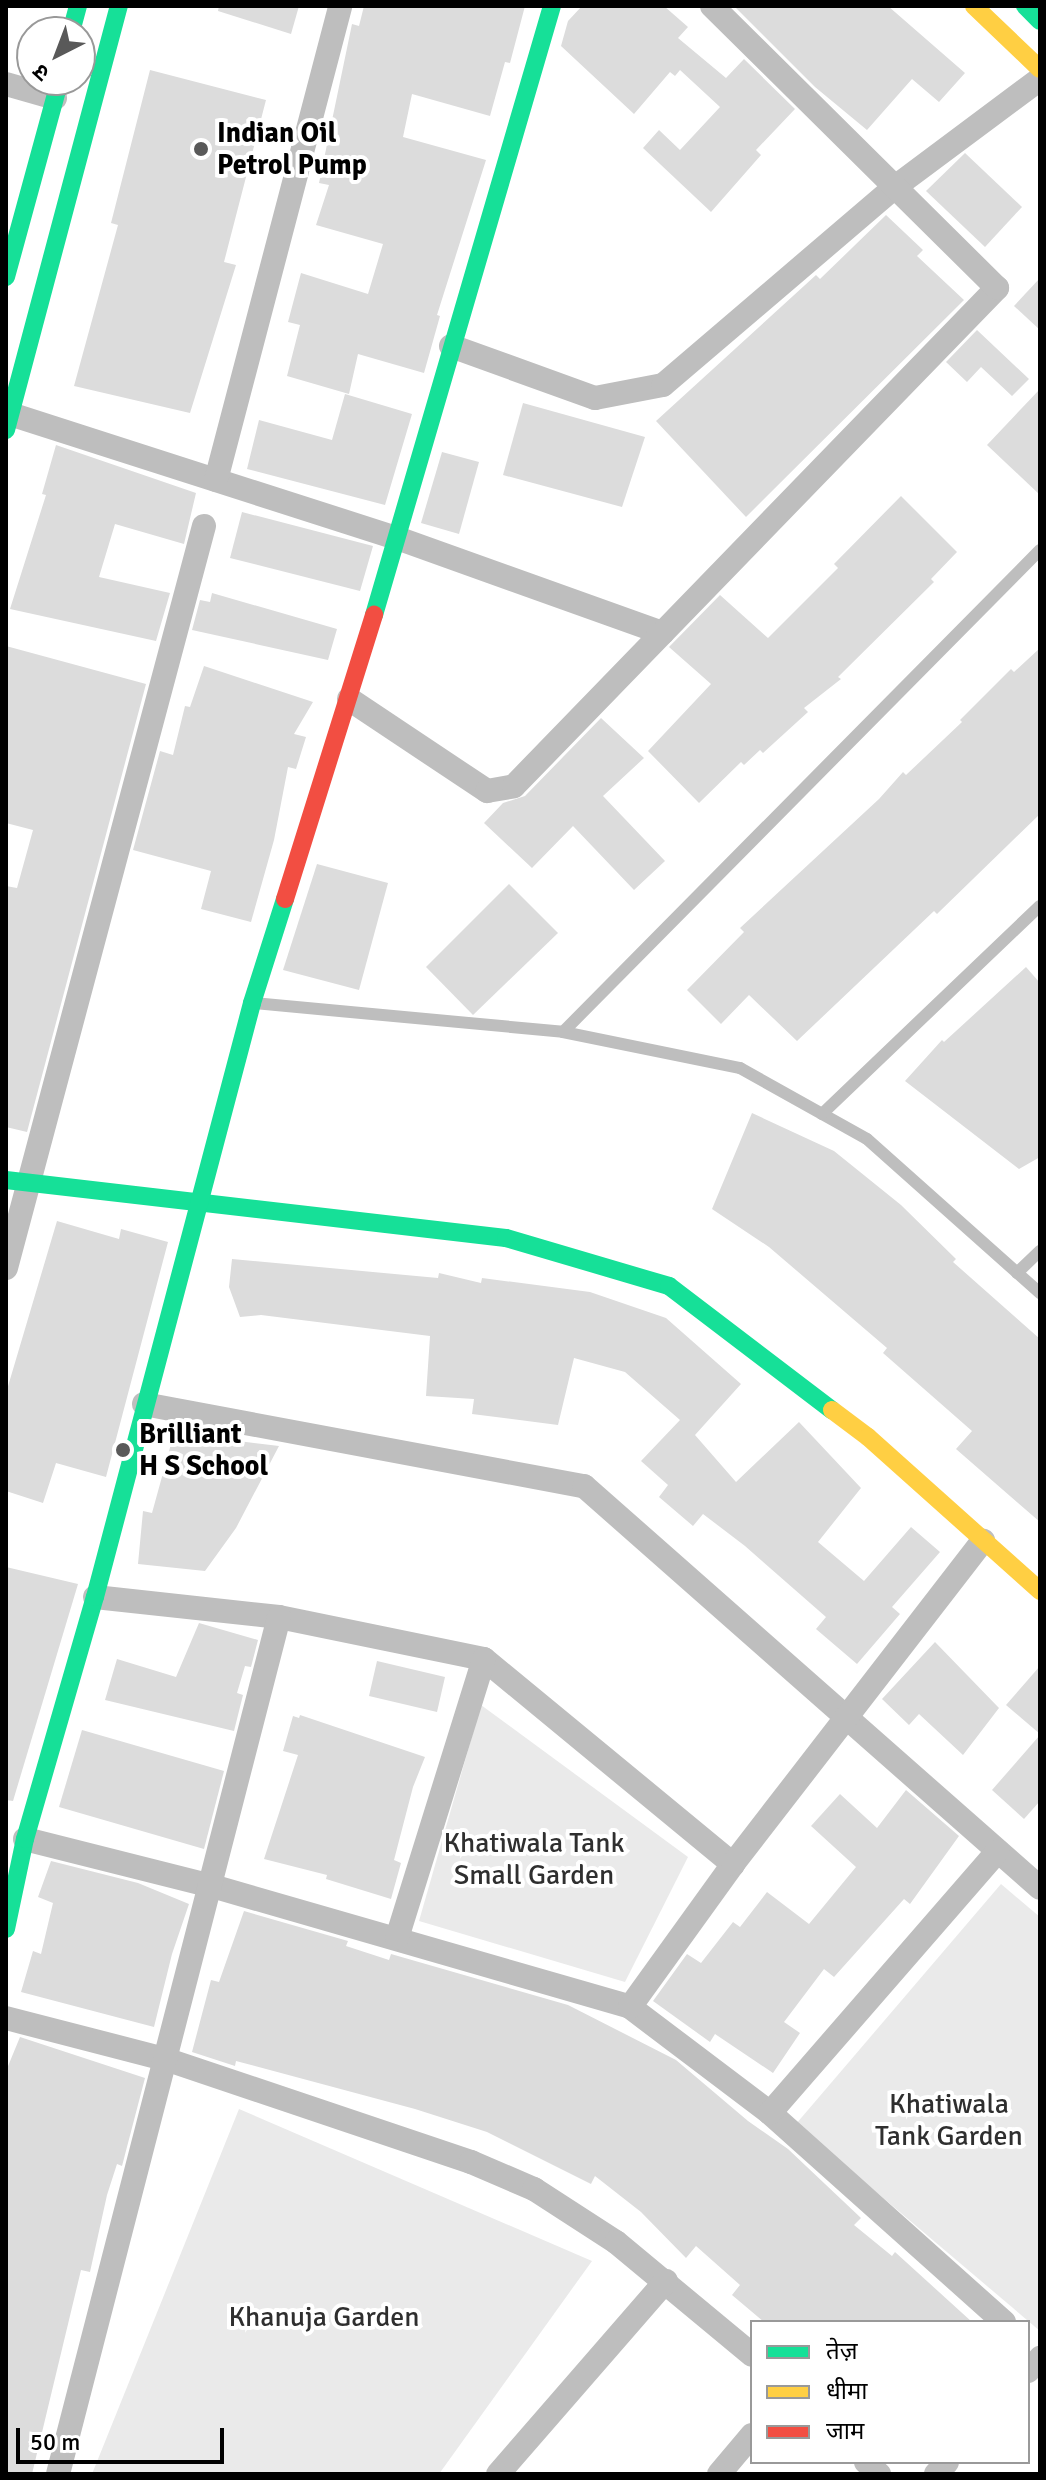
<!DOCTYPE html>
<html>
<head>
<meta charset="utf-8">
<style>
	body { margin:0 }
	#map { position:relative; width:1046px; height:2480px; overflow:hidden; background:#fff; font-family:Signika,"Noto Sans Devanagari",sans-serif }
	div>[style] { position:absolute }
	[style*='--x'] { left:calc(var(--x)*1px); top:calc(var(--y)*1px); width:calc(var(--w)*1px); rotate:calc(var(--a)*1deg) }
	.green>* { inset:0; background:#eaeaea }
	.building>* { inset:0; background:#dcdcdc }
	.lane>* { height:12px; margin:-6px; padding:0 6px; transform-origin:6px; border-radius:6px; background:#bebebe }
	.street>* { height:24px; margin:-12px; padding:0 12px; transform-origin:12px; border-radius:12px; background:#bebebe }
	.fast>* { height:18px; margin:-9px; padding:0 9px; transform-origin:9px; border-radius:9px; background:#16e098 }
	.slow>* { height:18px; margin:-9px; padding:0 9px; transform-origin:9px; border-radius:9px; background:#ffcf43 }
	.jam>* { height:18px; margin:-9px; padding:0 9px; transform-origin:9px; border-radius:9px; background:#f24e42 }
	.dots>* { width:22px; height:22px; translate:-50% -50%; box-sizing:border-box; border:4px solid #fff; border-radius:50% }
	span { translate:-50% -50%; white-space:nowrap; text-align:center; line-height:1.15; -webkit-text-stroke:8px #fff; paint-order:stroke }
	.poi-label { font-size:28px; color:#000; font-weight:700 }
	.left { translate:0 -50%; text-align:left }
	.park-label { font-size:28px; color:#2f2f2f }
	.frame { position:absolute; inset:0; border:8px solid #000; pointer-events:none }
	.legend { position:absolute; left:750px; top:2320px; width:280px; height:144px; box-sizing:border-box; background:#fff; border:2px solid #999; margin:0; padding:10px 14px; list-style:none; font-size:24px; color:#000 }
	.legend li { display:flex; align-items:center; gap:16px; height:40px }
	.legend b { width:40px; border:2px solid #999 }
	.north { position:absolute; left:16px; top:16px; width:80px; height:80px; box-sizing:border-box; background:#fff; border:2px solid #999; border-radius:50%; rotate:222deg; font-size:22px; font-weight:700; line-height:32px; text-align:center; color:#000 }
	.north::after { content:''; display:block; margin:auto; width:28px; height:36px; background:#595959; clip-path:polygon(50% 0,100% 100%,50% 72%,0 100%) }
	.scale { position:absolute; left:16px; top:2428px; width:208px; height:36px; box-sizing:border-box; border:4px solid #000; border-top:0; padding-left:10px; font-size:24px; line-height:28px; white-space:nowrap; color:#000; -webkit-text-stroke:6px #fff; paint-order:stroke }
</style>
</head>
<body>
<div id="map">
	<div class="green">
		<div style="clip-path:polygon(481px 1705px,688px 1857px,625px 1982px,419px 1921px)"></div>
		<div style="clip-path:polygon(1001px 1884px,1040px 1917px,1040px 2331px,796px 2124px)"></div>
		<div style="clip-path:polygon(239px 2109px,592px 2261px,439px 2474px,92px 2474px)"></div>
	</div>
	<div class="building">
		<div style="clip-path:polygon(219px 6px,299px 6px,291px 34px,218px 11px)"></div>
		<div style="clip-path:polygon(364px 6px,525px 6px,510px 63px,505px 62px,490px 116px,412px 94px,403px 137px,486px 160px,437px 315px,440px 316px,424px 373px,358px 354px,349px 394px,287px 376px,300px 325px,288px 322px,301px 273px,368px 294px,383px 244px,316px 225px,329px 185px,319px 183px,352px 24px,359px 26px)"></div>
		<div style="clip-path:polygon(582px 6px,664px 6px,688px 27px,678px 38px,726px 78px,744px 59px,795px 109px,756px 150px,761px 155px,711px 212px,643px 148px,659px 130px,680px 150px,720px 107px,680px 70px,675px 76px,670px 72px,634px 114px,561px 46px,568px 21px)"></div>
		<div style="clip-path:polygon(734px 6px,888px 6px,965px 73px,939px 102px,912px 79px,867px 130px,815px 87px)"></div>
		<div style="clip-path:polygon(150px 70px,266px 100px,224px 262px,236px 265px,190px 413px,74px 386px,118px 225px,111px 223px)"></div>
		<div style="clip-path:polygon(965px 153px,1022px 207px,985px 247px,926px 191px)"></div>
		<div style="clip-path:polygon(886px 215px,923px 250px,917px 256px,964px 300px,746px 517px,656px 421px,816px 275px,820px 279px)"></div>
		<div style="clip-path:polygon(1040px 278px,1040px 330px,1014px 306px)"></div>
		<div style="clip-path:polygon(977px 330px,1029px 379px,1012px 396px,981px 367px,967px 382px,946px 362px)"></div>
		<div style="clip-path:polygon(1040px 389px,1040px 495px,987px 445px)"></div>
		<div style="clip-path:polygon(345px 394px,412px 414px,385px 505px,247px 469px,259px 420px,332px 440px)"></div>
		<div style="clip-path:polygon(523px 403px,645px 437px,622px 507px,503px 475px)"></div>
		<div style="clip-path:polygon(56px 445px,196px 493px,184px 544px,115px 524px,99px 577px,170px 593px,156px 641px,10px 609px,46px 495px,42px 494px)"></div>
		<div style="clip-path:polygon(442px 452px,479px 462px,459px 534px,421px 523px)"></div>
		<div style="clip-path:polygon(901px 496px,957px 552px,931px 579px,934px 582px,838px 677px,841px 679px,804px 708px,808px 712px,763px 753px,760px 750px,744px 765px,741px 762px,699px 803px,648px 751px,711px 684px,669px 647px,720px 595px,768px 638px,838px 568px,834px 564px)"></div>
		<div style="clip-path:polygon(242px 512px,373px 546px,360px 591px,230px 558px)"></div>
		<div style="clip-path:polygon(212px 593px,337px 629px,328px 660px,192px 630px,200px 600px,210px 602px)"></div>
		<div style="clip-path:polygon(6px 646px,146px 684px,27px 1132px,6px 1127px,6px 886px,17px 888px,33px 830px,6px 823px)"></div>
		<div style="clip-path:polygon(1040px 648px,1040px 814px,937px 914px,934px 911px,797px 1041px,749px 995px,721px 1024px,687px 990px,744px 932px,740px 928px,879px 799px,903px 772px,906px 775px,962px 722px,960px 720px,1011px 669px,1014px 672px)"></div>
		<div style="clip-path:polygon(204px 666px,313px 702px,294px 734px,306px 737px,296px 769px,288px 767px,274px 840px,251px 922px,201px 909px,211px 871px,133px 850px,160px 751px,173px 755px,185px 706px,190px 707px)"></div>
		<div style="clip-path:polygon(601px 718px,644px 758px,603px 796px,665px 861px,634px 890px,573px 826px,532px 868px,484px 823px,503px 803px,525px 796px)"></div>
		<div style="clip-path:polygon(317px 864px,388px 883px,359px 990px,283px 970px)"></div>
		<div style="clip-path:polygon(509px 884px,558px 933px,473px 1015px,426px 967px)"></div>
		<div style="clip-path:polygon(1026px 967px,1040px 983px,1040px 1157px,1019px 1169px,905px 1081px,942px 1040px,944px 1042px)"></div>
		<div style="clip-path:polygon(752px 1113px,834px 1151px,901px 1205px,956px 1259px,953px 1262px,1040px 1339px,1040px 1522px,956px 1449px,972px 1431px,883px 1353px,887px 1348px,769px 1247px,712px 1209px)"></div>
		<div style="clip-path:polygon(57px 1221px,119px 1239px,121px 1229px,168px 1242px,106px 1477px,56px 1463px,43px 1503px,6px 1491px,6px 1393px)"></div>
		<div style="clip-path:polygon(232px 1259px,438px 1278px,439px 1273px,481px 1283px,482px 1278px,590px 1292px,666px 1318px,741px 1384px,695px 1435px,736px 1482px,799px 1422px,861px 1488px,818px 1542px,864px 1581px,911px 1527px,940px 1552px,892px 1607px,900px 1614px,857px 1664px,816px 1629px,826px 1617px,745px 1546px,703px 1514px,693px 1526px,659px 1497px,668px 1485px,641px 1461px,680px 1420px,625px 1372px,574px 1358px,558px 1425px,472px 1414px,474px 1399px,426px 1396px,430px 1336px,261px 1315px,240px 1317px,229px 1287px)"></div>
		<div style="clip-path:polygon(174px 1433px,279px 1446px,236px 1528px,205px 1571px,138px 1564px,143px 1511px,152px 1513px)"></div>
		<div style="clip-path:polygon(6px 1567px,78px 1584px,13px 1801px,6px 1800px)"></div>
		<div style="clip-path:polygon(199px 1623px,258px 1640px,251px 1667px,245px 1666px,237px 1693px,243px 1695px,234px 1731px,105px 1700px,117px 1659px,176px 1677px)"></div>
		<div style="clip-path:polygon(935px 1642px,999px 1708px,963px 1755px,919px 1714px,909px 1725px,882px 1699px)"></div>
		<div style="clip-path:polygon(377px 1661px,445px 1677px,437px 1712px,369px 1696px)"></div>
		<div style="clip-path:polygon(1040px 1666px,1040px 1734px,1006px 1705px)"></div>
		<div style="clip-path:polygon(300px 1715px,425px 1757px,413px 1787px,394px 1860px,401px 1863px,391px 1899px,326px 1879px,327px 1875px,264px 1859px,298px 1755px,283px 1751px,293px 1716px,299px 1718px)"></div>
		<div style="clip-path:polygon(82px 1730px,224px 1771px,204px 1849px,59px 1807px)"></div>
		<div style="clip-path:polygon(1040px 1735px,1040px 1801px,1024px 1819px,992px 1790px)"></div>
		<div style="clip-path:polygon(906px 1790px,959px 1836px,910px 1904px,904px 1899px,834px 1977px,824px 1969px,784px 2022px,800px 2033px,773px 2073px,715px 2034px,710px 2042px,653px 2001px,687px 1954px,701px 1963px,733px 1922px,740px 1927px,767px 1892px,809px 1924px,856px 1867px,811px 1826px,840px 1794px,877px 1828px)"></div>
		<div style="clip-path:polygon(51px 1861px,138px 1883px,189px 1904px,172px 1954px,154px 2027px,21px 1992px,33px 1951px,41px 1954px,53px 1903px,38px 1897px)"></div>
		<div style="clip-path:polygon(244px 1911px,348px 1941px,346px 1946px,389px 1960px,391px 1954px,568px 2005px,676px 2060px,748px 2121px,788px 2149px,861px 2218px,854px 2225px,892px 2256px,895px 2252px,972px 2322px,764px 2322px,732px 2295px,740px 2285px,696px 2246px,686px 2258px,641px 2212px,595px 2176px,591px 2184px,487px 2132px,415px 2109px,236px 2061px,235px 2066px,192px 2052px,211px 1980px,219px 1982px)"></div>
		<div style="clip-path:polygon(20px 2037px,145px 2078px,122px 2166px,117px 2164px,107px 2195px,90px 2272px,81px 2270px,32px 2474px,6px 2474px,6px 2071px)"></div>
	</div>
	<div class="lane">
		<div style="--x:253;--y:1003;--w:311;--a:5.3"></div>
		<div style="--x:563;--y:1032;--w:181;--a:11.5"></div>
		<div style="--x:740;--y:1068;--w:145;--a:29.2"></div>
		<div style="--x:867;--y:1139;--w:232;--a:41.7"></div>
		<div style="--x:563;--y:1032;--w:678;--a:-45.3"></div>
		<div style="--x:822;--y:1114;--w:301;--a:-43.7"></div>
		<div style="--x:1017;--y:1273;--w:32;--a:-44"></div>
	</div>
	<div class="street">
		<div style="--x:6;--y:84;--w:51;--a:15.9"></div>
		<div style="--x:451;--y:346;--w:153;--a:19.9"></div>
		<div style="--x:595;--y:398;--w:69;--a:-10.8"></div>
		<div style="--x:663;--y:385;--w:305;--a:-40.5"></div>
		<div style="--x:895;--y:187;--w:181;--a:-36.7"></div>
		<div style="--x:10;--y:414;--w:406;--a:17.8"></div>
		<div style="--x:397;--y:538;--w:282;--a:19.7"></div>
		<div style="--x:216;--y:480;--w:490;--a:-75.3"></div>
		<div style="--x:349;--y:699;--w:166;--a:33.7"></div>
		<div style="--x:487;--y:791;--w:27;--a:-10"></div>
		<div style="--x:514;--y:786;--w:694;--a:-45.88"></div>
		<div style="--x:997;--y:288;--w:401;--a:-135.3"></div>
		<div style="--x:6;--y:1268;--w:768;--a:-75.06"></div>
		<div style="--x:144;--y:1404;--w:448;--a:10.6"></div>
		<div style="--x:584;--y:1486;--w:608;--a:41.4"></div>
		<div style="--x:95;--y:1597;--w:185;--a:6.2"></div>
		<div style="--x:279;--y:1617;--w:209;--a:11.6"></div>
		<div style="--x:484;--y:1659;--w:323;--a:39.5"></div>
		<div style="--x:25;--y:1839;--w:193;--a:14.1"></div>
		<div style="--x:212;--y:1886;--w:435;--a:16.1"></div>
		<div style="--x:630;--y:2007;--w:176;--a:37.1"></div>
		<div style="--x:770;--y:2113;--w:314;--a:41.8"></div>
		<div style="--x:397;--y:1938;--w:292;--a:-72.7"></div>
		<div style="--x:630;--y:2007;--w:176;--a:-54.2"></div>
		<div style="--x:733;--y:1864;--w:409;--a:-52.3"></div>
		<div style="--x:6;--y:2018;--w:167;--a:14.5"></div>
		<div style="--x:168;--y:2060;--w:320;--a:18.6"></div>
		<div style="--x:471;--y:2162;--w:69;--a:23.2"></div>
		<div style="--x:534;--y:2189;--w:98;--a:32.9"></div>
		<div style="--x:616;--y:2242;--w:177;--a:39.7"></div>
		<div style="--x:770;--y:2113;--w:347;--a:-49"></div>
		<div style="--x:1028;--y:2371;--w:18;--a:-47"></div>
		<div style="--x:866;--y:2462;--w:18;--a:43"></div>
		<div style="--x:58;--y:2474;--w:885;--a:-75.54"></div>
		<div style="--x:498;--y:2474;--w:256;--a:-49"></div>
		<div style="--x:719;--y:2474;--w:51;--a:-49.8"></div>
		<div style="--x:936;--y:2474;--w:16;--a:-47"></div>
	</div>
	<div class="fast">
		<div style="--x:1025;--y:6;--w:21;--a:45"></div>
		<div style="--x:71;--y:32;--w:27;--a:-75"></div>
		<div style="--x:6;--y:277;--w:204;--a:-74.7"></div>
		<div style="--x:6;--y:430;--w:439;--a:-75.1"></div>
		<div style="--x:374;--y:615;--w:634;--a:-73.71"></div>
		<div style="--x:6;--y:1180;--w:503;--a:6.62"></div>
		<div style="--x:506;--y:1238;--w:170;--a:16.4"></div>
		<div style="--x:669;--y:1286;--w:205;--a:37.3"></div>
		<div style="--x:6;--y:1929;--w:92;--a:-78.1"></div>
		<div style="--x:25;--y:1839;--w:252;--a:-73.9"></div>
		<div style="--x:95;--y:1597;--w:614;--a:-75.19"></div>
		<div style="--x:252;--y:1003;--w:109;--a:-72.4"></div>
	</div>
	<div class="slow">
		<div style="--x:974;--y:6;--w:91;--a:43.7"></div>
		<div style="--x:832;--y:1410;--w:45;--a:36.9"></div>
		<div style="--x:868;--y:1437;--w:231;--a:41.8"></div>
	</div>
	<div class="jam">
		<div style="--x:285;--y:899;--w:298;--a:-72.6"></div>
	</div>
	<div class="dots">
		<div style="left:201px;top:149px;background:#595959"></div>
		<div style="left:123px;top:1450px;background:#595959"></div>
	</div>
	<div class="poi-label">
		<span class="left" style="left:217px;top:149px">Indian Oil<br>Petrol Pump</span>
		<span class="left" style="left:139px;top:1450px">Brilliant<br>H S School</span>
	</div>
	<div class="park-label">
		<span style="left:534px;top:1859px">Khatiwala Tank<br>Small Garden</span>
		<span style="left:949px;top:2120px">Khatiwala<br>Tank Garden</span>
		<span style="left:324px;top:2317px">Khanuja Garden</span>
	</div>
	<div class="frame"></div>
	<ul class="legend">
	<li><b style="height:10px;background:#16e098"></b>तेज़</li>
	<li><b style="height:10px;background:#ffcf43"></b>धीमा</li>
	<li><b style="height:10px;background:#f24e42"></b>जाम</li>
	</ul>
	<div class="north">उ</div>
	<div class="scale">50 m</div>
</div>
</body>
</html>
